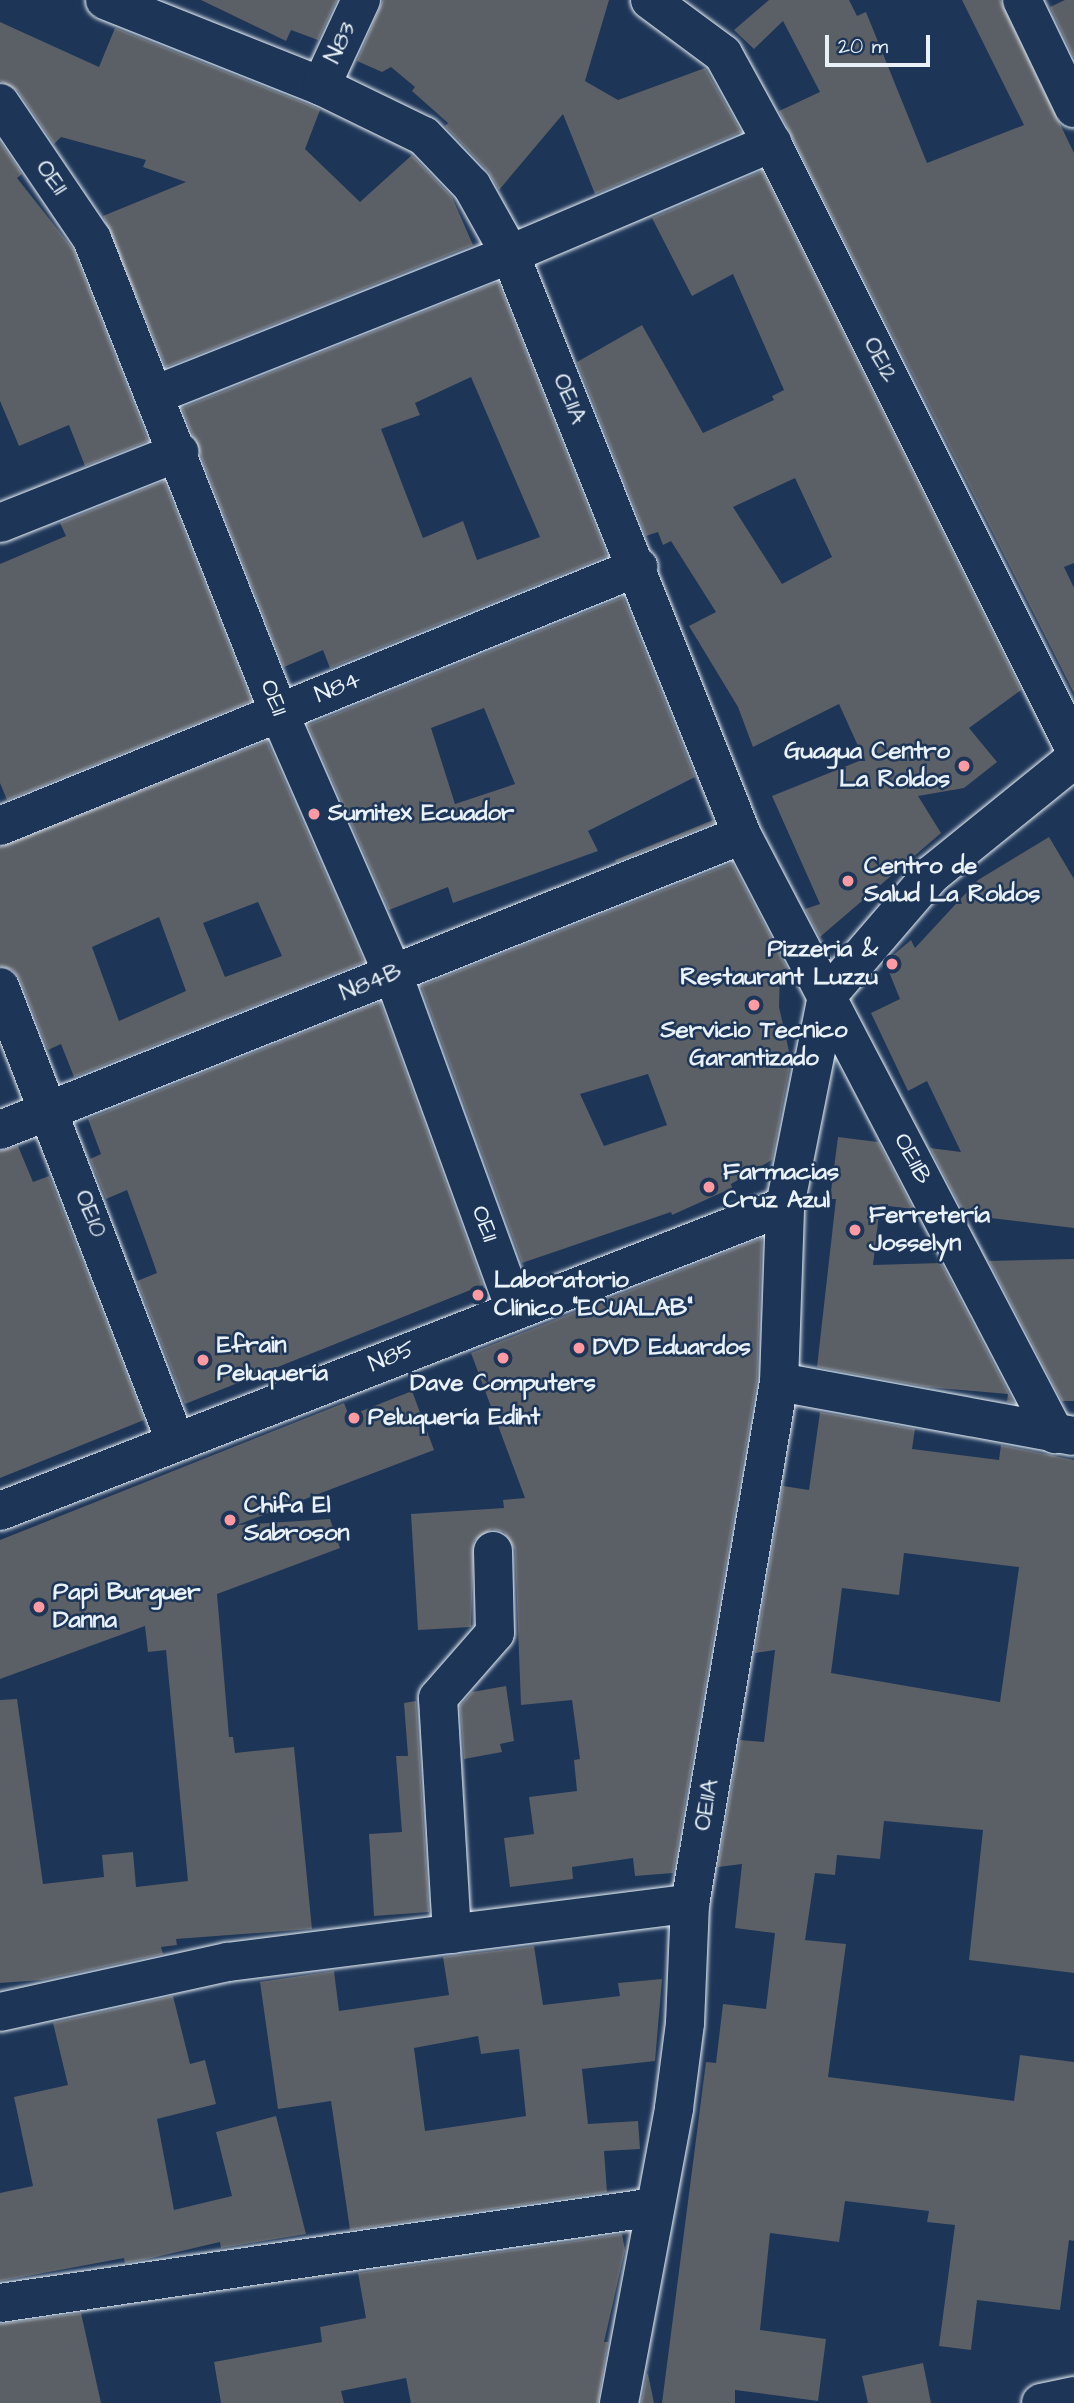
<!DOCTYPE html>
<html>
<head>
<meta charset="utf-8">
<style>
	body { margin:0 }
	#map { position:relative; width:1074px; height:2403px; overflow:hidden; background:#1d3557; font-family:"Architects Daughter",sans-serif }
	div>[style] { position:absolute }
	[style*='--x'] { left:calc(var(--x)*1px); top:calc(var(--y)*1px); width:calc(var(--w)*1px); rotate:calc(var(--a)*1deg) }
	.building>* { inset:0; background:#5b5f66 }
	.roads { filter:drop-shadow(0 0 2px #e8f1f8) drop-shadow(0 0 2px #e8f1f8) }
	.street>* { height:38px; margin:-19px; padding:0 19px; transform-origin:19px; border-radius:19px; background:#1d3557 }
	.secondary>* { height:38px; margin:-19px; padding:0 19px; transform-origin:19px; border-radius:19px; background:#1d3557 }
	.dots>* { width:19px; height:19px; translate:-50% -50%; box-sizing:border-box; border:4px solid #1d3557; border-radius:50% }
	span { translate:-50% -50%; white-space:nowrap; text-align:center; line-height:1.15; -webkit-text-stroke:5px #1d3557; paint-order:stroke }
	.street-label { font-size:24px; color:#e8f1f8 }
	.poi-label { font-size:24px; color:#e8f1f8; font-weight:700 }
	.right { translate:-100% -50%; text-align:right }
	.left { translate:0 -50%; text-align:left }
	.scale { position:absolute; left:825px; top:35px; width:105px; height:32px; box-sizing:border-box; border:4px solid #e8f1f8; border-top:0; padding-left:9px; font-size:21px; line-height:24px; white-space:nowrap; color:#e8f1f8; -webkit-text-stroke:5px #1d3557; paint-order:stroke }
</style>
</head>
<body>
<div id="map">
	<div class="building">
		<div style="clip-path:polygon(201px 0,337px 0,318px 40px,291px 30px,286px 41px)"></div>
		<div style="clip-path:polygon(383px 0,609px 0,585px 81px,618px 100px,705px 68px,741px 132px,595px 194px,563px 114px,499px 190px,488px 171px,445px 126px,448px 123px,412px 91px,415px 87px,391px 67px,382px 72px,357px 61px)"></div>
		<div style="clip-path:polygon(769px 0,849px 0,857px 16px,866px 12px,927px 163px,1024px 125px,962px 0,1000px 0,1074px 153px,1074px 563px,1064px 567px,1074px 588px,1074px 693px,779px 111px,820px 92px,783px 21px,754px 49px,734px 30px)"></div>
		<div style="clip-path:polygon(1065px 0,1074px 0,1074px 58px,1050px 7px)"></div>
		<div style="clip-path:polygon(0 22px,99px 67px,115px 28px,312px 106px,320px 110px,305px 149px,360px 202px,412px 155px,452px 197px,473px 245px,166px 367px,103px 216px,186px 182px,143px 167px,146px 160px,61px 137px,54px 144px,18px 91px,0 81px)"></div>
		<div style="clip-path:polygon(0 142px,22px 174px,17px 178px,73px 249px,148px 441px,85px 466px,69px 425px,19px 446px,0 401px)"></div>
		<div style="clip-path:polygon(evenodd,762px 171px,1021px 690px,969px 728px,997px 762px,964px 788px,918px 796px,941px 833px,820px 937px,805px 909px,820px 904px,772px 796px,864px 759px,839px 704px,753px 747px,738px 707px,689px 626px,716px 612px,671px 541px,663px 545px,658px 532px,646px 536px,577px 362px,642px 325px,703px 433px,774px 400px,772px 396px,784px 390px,733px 274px,692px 296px,652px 218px,762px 171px,795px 478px,832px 557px,782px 584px,733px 507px,795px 478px)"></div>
		<div style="clip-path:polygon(evenodd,498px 282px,607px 556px,330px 668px,323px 650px,284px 667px,182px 408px,498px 282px,471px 377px,540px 537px,477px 560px,463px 521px,423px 538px,381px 429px,420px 415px,415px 403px,471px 377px)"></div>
		<div style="clip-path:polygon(164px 481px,251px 701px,7px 800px,0 783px,0 564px,66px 536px,60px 523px)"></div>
		<div style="clip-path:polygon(evenodd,623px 597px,695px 777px,588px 831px,598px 851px,453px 903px,448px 887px,389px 910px,308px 725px,623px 597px,484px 708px,515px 784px,455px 804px,431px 728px,484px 708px)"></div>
		<div style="clip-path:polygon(evenodd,267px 741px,364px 962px,74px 1077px,61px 1044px,48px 1050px,20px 979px,13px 970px,0 966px,0 847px,267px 741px,258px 902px,282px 956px,225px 977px,203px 923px,258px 902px,267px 741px,159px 917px,186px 991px,119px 1021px,92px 947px,159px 917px)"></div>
		<div style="clip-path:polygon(713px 820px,714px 823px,616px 862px,615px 860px)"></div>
		<div style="clip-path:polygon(1049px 837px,1074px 879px,1074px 1228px,965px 1215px,930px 1148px,961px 1152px,927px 1081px,908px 1091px,871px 1013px,900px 999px,885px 962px,911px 940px,915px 948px,978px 880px)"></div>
		<div style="clip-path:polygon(evenodd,732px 863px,787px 968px,780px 971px,779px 1007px,791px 1060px,772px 1160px,731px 1184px,732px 1188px,672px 1215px,671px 1212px,522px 1263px,421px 986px,732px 863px,648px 1074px,667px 1125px,604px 1146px,580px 1094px,648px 1074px)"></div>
		<div style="clip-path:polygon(380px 1002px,483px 1285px,185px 1404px,137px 1281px,157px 1273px,149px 1250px,127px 1190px,106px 1199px,90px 1159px,101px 1154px,88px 1119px)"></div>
		<div style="clip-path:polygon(838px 1137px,878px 1142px,913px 1209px,880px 1205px,873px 1265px,941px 1263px,1014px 1403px,1007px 1402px,1008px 1394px,927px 1387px,817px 1367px,836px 1199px,830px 1199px)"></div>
		<div style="clip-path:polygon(18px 1146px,33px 1182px,49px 1176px,144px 1420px,0 1478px,0 1151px)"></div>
		<div style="clip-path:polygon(762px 1238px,757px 1380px,673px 1873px,635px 1876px,633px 1858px,572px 1867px,573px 1879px,510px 1887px,504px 1838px,534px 1834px,529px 1797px,577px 1791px,574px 1760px,580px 1759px,572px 1700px,521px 1705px,515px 1550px,504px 1532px,492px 1529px,474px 1541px,471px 1627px,418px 1630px,411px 1514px,504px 1508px,503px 1500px,525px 1498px,471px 1353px)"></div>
		<div style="clip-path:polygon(1074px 1259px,1074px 1401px,1062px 1401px,989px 1261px)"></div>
		<div style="clip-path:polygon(412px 1391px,434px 1450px,237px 1525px,330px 1519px,340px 1548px,217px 1594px,229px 1737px,233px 1737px,235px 1753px,294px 1747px,312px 1929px,176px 1939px,177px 1945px,161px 1947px,163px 1954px,42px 1980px,0 1983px,0 1700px,17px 1699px,43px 1884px,104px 1877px,102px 1855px,133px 1852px,136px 1887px,188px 1881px,166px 1650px,148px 1652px,145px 1626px,0 1679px,0 1540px,344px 1403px,349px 1416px)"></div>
		<div style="clip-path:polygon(evenodd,820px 1412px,915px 1429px,912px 1449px,999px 1460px,1001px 1445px,1074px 1460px,1074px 1973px,969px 1960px,983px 1830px,884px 1821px,880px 1859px,837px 1855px,835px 1875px,815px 1873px,805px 1940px,846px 1944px,828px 2077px,1014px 2101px,1020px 2055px,1074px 2062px,1074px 2241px,1069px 2240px,1060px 2310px,977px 2300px,971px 2350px,939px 2346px,955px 2225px,927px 2222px,929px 2211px,845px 2201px,839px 2242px,770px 2233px,760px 2330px,826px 2339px,818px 2401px,735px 2390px,735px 2403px,662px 2403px,706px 2062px,716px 2063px,723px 2004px,766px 2009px,775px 1933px,735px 1928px,742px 1864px,718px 1867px,740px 1740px,764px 1742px,775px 1650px,755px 1653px,783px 1486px,809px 1490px,820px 1412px,904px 1553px,1019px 1567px,1000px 1702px,831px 1673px,842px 1588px,899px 1595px,904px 1553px)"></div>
		<div style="clip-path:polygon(506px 1686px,514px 1741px,500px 1744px,502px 1752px,464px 1759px,460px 1706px,472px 1692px)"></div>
		<div style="clip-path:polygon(416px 1701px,429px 1912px,374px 1916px,369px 1834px,402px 1832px,396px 1756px,408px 1756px,404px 1703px)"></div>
		<div style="clip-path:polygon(evenodd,534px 1946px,543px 2005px,620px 1996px,618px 1983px,662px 1979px,655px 2061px,582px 2069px,588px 2124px,638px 2121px,640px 2149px,604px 2151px,607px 2192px,350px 2230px,331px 2101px,278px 2109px,260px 1982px,334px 1971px,339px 2011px,449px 1995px,443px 1957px,534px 1946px,478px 2036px,481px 2054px,519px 2049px,526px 2116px,425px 2131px,414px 2048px,478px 2036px)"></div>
		<div style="clip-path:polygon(173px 1996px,190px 2064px,205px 2060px,216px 2104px,157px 2119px,174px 2210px,232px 2196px,216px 2132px,276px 2116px,306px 2234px,221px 2248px,220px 2242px,143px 2260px,125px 2263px,124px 2258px,0 2281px,0 2193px,33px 2186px,14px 2097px,68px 2085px,53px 2023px)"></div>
		<div style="clip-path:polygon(622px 2234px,625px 2250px,604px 2342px,608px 2342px,598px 2403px,411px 2403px,406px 2378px,341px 2391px,344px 2403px,221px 2403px,214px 2362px,322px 2342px,320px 2327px,366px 2318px,358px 2273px)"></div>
		<div style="clip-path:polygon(81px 2313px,101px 2403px,0 2403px,0 2324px)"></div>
		<div style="clip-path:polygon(923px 2363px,931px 2403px,868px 2403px,862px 2376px)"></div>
		<div style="clip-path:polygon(647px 2374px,648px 2374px,654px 2403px,641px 2403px)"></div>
	</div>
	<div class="roads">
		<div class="street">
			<div style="--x:105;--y:0;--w:232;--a:21.7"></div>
			<div style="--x:321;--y:86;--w:114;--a:25.9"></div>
			<div style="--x:424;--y:136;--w:69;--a:46.2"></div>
			<div style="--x:472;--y:186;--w:78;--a:60.8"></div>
			<div style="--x:510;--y:254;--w:626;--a:68.23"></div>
			<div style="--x:742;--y:835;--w:676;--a:62.41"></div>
			<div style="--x:650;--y:0;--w:91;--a:36.5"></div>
			<div style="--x:723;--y:54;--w:102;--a:61.2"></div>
			<div style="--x:772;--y:143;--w:676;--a:63.47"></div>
			<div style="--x:321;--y:86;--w:95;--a:-65.1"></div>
			<div style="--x:0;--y:103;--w:164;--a:55.9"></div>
			<div style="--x:92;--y:239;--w:510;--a:68.47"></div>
			<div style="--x:279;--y:713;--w:285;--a:66.4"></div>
			<div style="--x:393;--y:974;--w:357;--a:70"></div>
			<div style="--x:157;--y:394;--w:380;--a:-21.6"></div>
			<div style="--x:510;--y:254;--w:285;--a:-23"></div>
			<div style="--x:0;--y:523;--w:193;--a:-21.6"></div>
			<div style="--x:0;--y:826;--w:689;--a:-22.09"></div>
			<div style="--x:0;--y:987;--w:488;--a:68.9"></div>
			<div style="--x:0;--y:1130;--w:798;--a:-21.68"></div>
			<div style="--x:779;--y:1382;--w:298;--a:10.4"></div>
			<div style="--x:452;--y:1934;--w:236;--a:-93.4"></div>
			<div style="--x:438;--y:1698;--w:86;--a:-48.8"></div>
			<div style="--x:495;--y:1633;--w:82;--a:-91.4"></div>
			<div style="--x:0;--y:2012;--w:233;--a:-12.4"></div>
			<div style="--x:228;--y:1962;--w:466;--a:-7.2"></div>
			<div style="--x:0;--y:2303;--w:662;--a:-8.34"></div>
			<div style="--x:1041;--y:2403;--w:34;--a:-12"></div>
		</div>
		<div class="secondary">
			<div style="--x:1022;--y:0;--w:120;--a:64.3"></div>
			<div style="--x:0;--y:1511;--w:842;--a:-21.23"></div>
			<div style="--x:619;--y:2403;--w:300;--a:-79.4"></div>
			<div style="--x:674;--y:2108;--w:86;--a:-82.6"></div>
			<div style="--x:685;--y:2023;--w:119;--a:-87.6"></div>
			<div style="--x:690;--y:1904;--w:530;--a:-80.32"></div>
			<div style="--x:779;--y:1382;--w:176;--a:-88"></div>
			<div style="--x:785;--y:1206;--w:214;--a:-78.7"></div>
			<div style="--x:827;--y:996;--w:160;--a:-49.3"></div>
			<div style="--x:931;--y:875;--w:184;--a:-39"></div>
		</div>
	</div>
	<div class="dots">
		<div style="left:964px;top:766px;background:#ff9aa2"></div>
		<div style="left:314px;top:814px;background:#ff9aa2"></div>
		<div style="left:848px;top:881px;background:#ff9aa2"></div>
		<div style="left:892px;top:964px;background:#ff9aa2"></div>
		<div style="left:754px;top:1005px;background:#ff9aa2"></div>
		<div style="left:709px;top:1187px;background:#ff9aa2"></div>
		<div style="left:855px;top:1230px;background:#ff9aa2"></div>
		<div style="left:478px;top:1295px;background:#ff9aa2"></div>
		<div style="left:579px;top:1348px;background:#ff9aa2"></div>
		<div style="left:503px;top:1358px;background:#ff9aa2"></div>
		<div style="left:203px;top:1360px;background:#ff9aa2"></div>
		<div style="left:354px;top:1418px;background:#ff9aa2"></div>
		<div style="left:230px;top:1520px;background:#ff9aa2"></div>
		<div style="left:39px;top:1607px;background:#ff9aa2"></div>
	</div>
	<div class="street-label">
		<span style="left:341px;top:43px;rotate:-65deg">N83</span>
		<span style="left:51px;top:178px;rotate:56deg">OE11</span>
		<span style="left:880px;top:360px;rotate:63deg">OE12</span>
		<span style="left:569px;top:399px;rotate:68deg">OE11A</span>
		<span style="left:338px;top:688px;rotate:-22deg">N84</span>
		<span style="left:273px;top:698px;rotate:69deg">OE11</span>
		<span style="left:371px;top:983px;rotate:-22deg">N84B</span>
		<span style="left:912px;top:1159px;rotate:62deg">OE11B</span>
		<span style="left:90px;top:1214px;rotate:69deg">OE10</span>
		<span style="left:484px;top:1224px;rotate:70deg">OE11</span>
		<span style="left:392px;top:1357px;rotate:-22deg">N85</span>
		<span style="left:707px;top:1805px;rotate:-80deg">OE11A</span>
	</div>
	<div class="poi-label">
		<span class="right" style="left:950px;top:766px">Guagua Centro<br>La Roldos</span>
		<span class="left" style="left:328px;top:814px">Sumitex Ecuador</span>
		<span class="left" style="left:864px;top:881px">Centro de<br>Salud La Roldos</span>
		<span class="right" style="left:878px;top:964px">Pizzeria &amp;<br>Restaurant Luzzu</span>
		<span style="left:754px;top:1045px">Servicio Tecnico<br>Garantizado</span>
		<span class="left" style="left:723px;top:1187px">Farmacias<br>Cruz Azul</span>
		<span class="left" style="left:869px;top:1230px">Ferretería<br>Josselyn</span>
		<span class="left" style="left:494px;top:1295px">Laboratorio<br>Clínico "ECUALAB"</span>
		<span class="left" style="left:217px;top:1360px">Efrain<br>Peluquería</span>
		<span class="left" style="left:593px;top:1348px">DVD Eduardos</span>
		<span style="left:503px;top:1384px">Dave Computers</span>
		<span class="left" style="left:368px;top:1418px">Peluquería Ediht</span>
		<span class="left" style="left:244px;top:1520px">Chifa El<br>Sabroson</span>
		<span class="left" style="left:53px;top:1607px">Papi Burguer<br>Danna</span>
	</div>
	<div class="scale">20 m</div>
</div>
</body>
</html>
